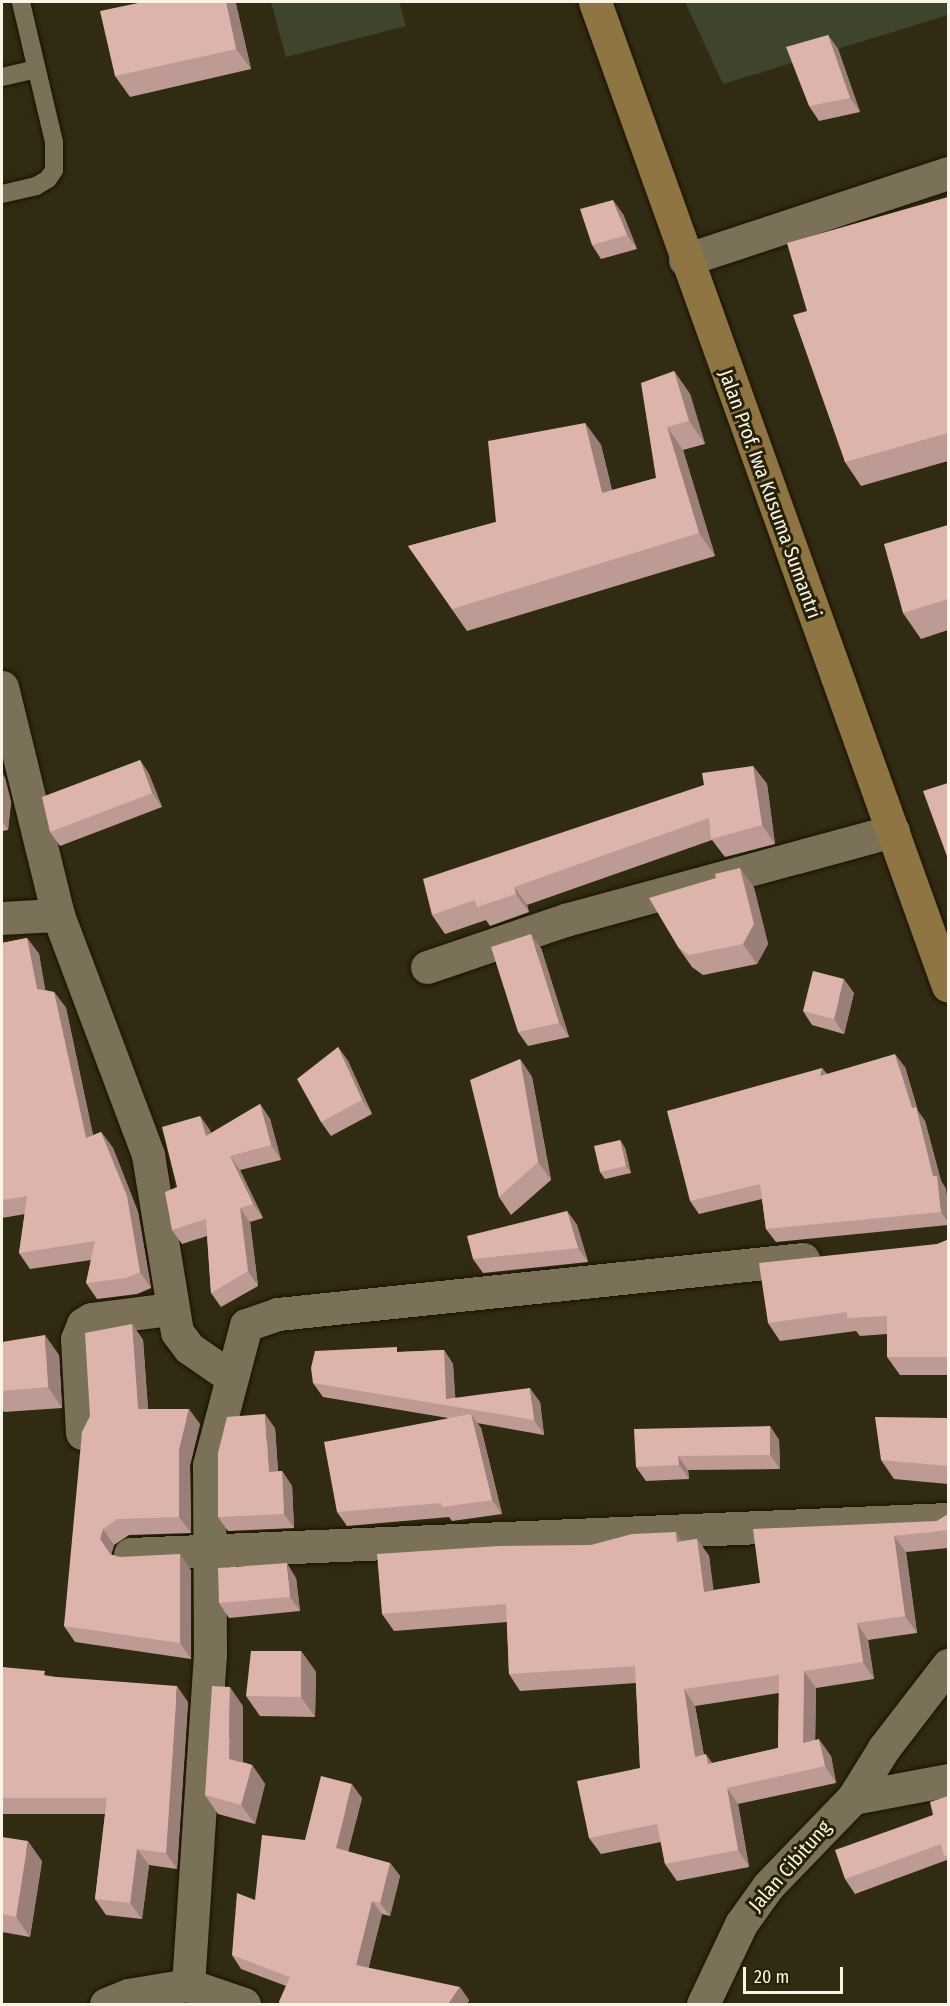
<!DOCTYPE html>
<html>
<head>
<meta charset="utf-8">
<style>
	body { margin:0 }
	#map { position:relative; width:950px; height:2006px; overflow:hidden; background:#322b13; font-family:"Fira Sans Condensed",sans-serif }
	div>[style] { position:absolute }
	[style*='--x'] { left:calc(var(--x)*1px); top:calc(var(--y)*1px); width:calc(var(--w)*1px); rotate:calc(var(--a)*1deg) }
	.green>* { inset:0; background:#3f442e }
	.roads { filter:drop-shadow(0 0 2px #1a1300) drop-shadow(0 0 2px #1a1300) }
	.service>* { height:18px; margin:-9px; padding:0 9px; transform-origin:9px; border-radius:9px; background:#7a7158 }
	.minor>* { height:33px; margin:-16.5px; padding:0 16.5px; transform-origin:16.5px; border-radius:16.5px; background:#7a7158 }
	.secondary>* { height:33px; margin:-16.5px; padding:0 16.5px; transform-origin:16.5px; border-radius:16.5px; background:#8f7444 }
	.wall>* { inset:0; background:#bd9b94 }
	.shaded-wall>* { inset:0; background:#9a7e78 }
	.building>* { inset:0; background:#dcb4ac }
	span { translate:-50% -50%; white-space:nowrap; text-align:center; line-height:1.15; -webkit-text-stroke:6px #282109; paint-order:stroke }
	.street-label { font-size:20px; color:#f9f4e6 }
	.frame { position:absolute; inset:0; border:3px solid #f9f4e6; pointer-events:none }
	.scale { position:absolute; left:743px; top:1967px; width:100px; height:27px; box-sizing:border-box; border:3px solid #f9f4e6; border-top:0; padding-left:8px; font-size:18px; line-height:21px; white-space:nowrap; color:#f9f4e6; -webkit-text-stroke:4px #282109; paint-order:stroke }
</style>
</head>
<body>
<div id="map">
	<div class="green">
		<div style="clip-path:polygon(271px 2px,399px 2px,406px 26px,286px 57px)"></div>
		<div style="clip-path:polygon(685px 2px,948px 2px,948px 15px,723px 84px)"></div>
	</div>
	<div class="roads">
		<div class="service">
			<div style="--x:2;--y:77;--w:35;--a:-13"></div>
			<div style="--x:2;--y:194;--w:35;--a:-13"></div>
			<div style="--x:36;--y:186;--w:14;--a:-30"></div>
			<div style="--x:48;--y:179;--w:11;--a:-56"></div>
			<div style="--x:54;--y:170;--w:28;--a:-90"></div>
			<div style="--x:54;--y:142;--w:144;--a:-103.3"></div>
		</div>
		<div class="minor">
			<div style="--x:685;--y:260;--w:277;--a:-18.3"></div>
			<div style="--x:2;--y:687;--w:235;--a:76.2"></div>
			<div style="--x:58;--y:915;--w:256;--a:69.4"></div>
			<div style="--x:148;--y:1155;--w:179;--a:80.7"></div>
			<div style="--x:177;--y:1332;--w:20;--a:53"></div>
			<div style="--x:189;--y:1348;--w:51;--a:34.6"></div>
			<div style="--x:2;--y:918;--w:56;--a:-3.1"></div>
			<div style="--x:427;--y:967;--w:146;--a:-18.8"></div>
			<div style="--x:565;--y:920;--w:340;--a:-15.2"></div>
			<div style="--x:82;--y:1433;--w:94;--a:-93"></div>
			<div style="--x:77;--y:1339;--w:16;--a:-68"></div>
			<div style="--x:83;--y:1324;--w:9;--a:-32"></div>
			<div style="--x:91;--y:1319;--w:81;--a:-7.1"></div>
			<div style="--x:130;--y:1554;--w:819;--a:-2.45"></div>
			<div style="--x:853;--y:1798;--w:97;--a:-10.7"></div>
			<div style="--x:188;--y:1985;--w:330;--a:-86.2"></div>
			<div style="--x:210;--y:1656;--w:191;--a:-90.3"></div>
			<div style="--x:209;--y:1465;--w:145;--a:-75.2"></div>
			<div style="--x:246;--y:1325;--w:34;--a:-19"></div>
			<div style="--x:278;--y:1314;--w:528;--a:-5.98"></div>
			<div style="--x:106;--y:2004;--w:24;--a:-22"></div>
			<div style="--x:128;--y:1995;--w:61;--a:-9.5"></div>
			<div style="--x:188;--y:1985;--w:59;--a:18.7"></div>
			<div style="--x:703;--y:2004;--w:89;--a:-64.6"></div>
			<div style="--x:741;--y:1924;--w:47;--a:-54.6"></div>
			<div style="--x:768;--y:1886;--w:122;--a:-46"></div>
			<div style="--x:853;--y:1798;--w:59;--a:-58.2"></div>
			<div style="--x:884;--y:1748;--w:105;--a:-52.4"></div>
		</div>
		<div class="secondary">
			<div style="--x:595;--y:2;--w:1045;--a:70.27"></div>
		</div>
	</div>
	<div class="wall">
		<div style="clip-path:polygon(143px 2px,234px 2px,236px 4px,251px 69px,130px 97px,115px 76px)"></div>
		<div style="clip-path:polygon(828px 35px,838px 49px,860px 112px,819px 121px,809px 106px)"></div>
		<div style="clip-path:polygon(948px 197px,948px 461px,861px 486px,845px 462px,807px 311px)"></div>
		<div style="clip-path:polygon(623px 214px,637px 249px,601px 259px,592px 245px)"></div>
		<div style="clip-path:polygon(674px 371px,690px 394px,705px 444px,683px 450px,715px 556px,467px 631px,408px 546px,496px 522px,585px 423px,601px 445px,612px 490px,656px 478px)"></div>
		<div style="clip-path:polygon(948px 525px,948px 630px,921px 639px,903px 613px)"></div>
		<div style="clip-path:polygon(140px 760px,149px 774px,162px 807px,60px 846px,50px 832px)"></div>
		<div style="clip-path:polygon(753px 766px,767px 784px,775px 844px,725px 857px,712px 840px,527px 905px,529px 912px,490px 926px,486px 920px,445px 934px,432px 915px,704px 785px)"></div>
		<div style="clip-path:polygon(2px 773px,5px 778px,11px 802px,8px 830px,2px 831px)"></div>
		<div style="clip-path:polygon(740px 868px,754px 888px,768px 944px,757px 964px,703px 975px,692px 967px,678px 947px,716px 878px)"></div>
		<div style="clip-path:polygon(27px 938px,39px 954px,45px 990px,54px 992px,66px 1008px,93px 1135px,101px 1132px,113px 1148px,138px 1212px,151px 1288px,137px 1294px,97px 1299px,86px 1283px,91px 1260px,30px 1269px,19px 1253px,25px 1214px,2px 1218px,2px 943px)"></div>
		<div style="clip-path:polygon(541px 948px,569px 1037px,528px 1046px,518px 1032px)"></div>
		<div style="clip-path:polygon(854px 993px,844px 1034px,812px 1025px,803px 1011px)"></div>
		<div style="clip-path:polygon(338px 1047px,348px 1061px,372px 1114px,331px 1136px,321px 1122px)"></div>
		<div style="clip-path:polygon(520px 1059px,532px 1077px,551px 1180px,511px 1215px,499px 1197px)"></div>
		<div style="clip-path:polygon(905px 1067px,918px 1111px,925px 1121px,941px 1181px,946px 1189px,948px 1211px,948px 1225px,776px 1242px,766px 1229px,762px 1199px,699px 1214px,690px 1201px,822px 1068px,827px 1074px)"></div>
		<div style="clip-path:polygon(260px 1104px,270px 1119px,281px 1160px,240px 1170px,263px 1218px,250px 1222px,258px 1286px,221px 1307px,211px 1293px,207px 1236px,182px 1244px,172px 1230px,177px 1187px,200px 1116px,211px 1133px)"></div>
		<div style="clip-path:polygon(620px 1140px,625px 1148px,631px 1173px,605px 1179px,600px 1172px)"></div>
		<div style="clip-path:polygon(567px 1211px,577px 1225px,588px 1262px,483px 1273px,473px 1259px)"></div>
		<div style="clip-path:polygon(948px 1238px,948px 1375px,900px 1375px,887px 1357px,887px 1334px,860px 1336px,856px 1331px,780px 1341px,768px 1323px,947px 1240px)"></div>
		<div style="clip-path:polygon(132px 1324px,143px 1340px,148px 1409px,200px 1424px,190px 1465px,191px 1533px,129px 1535px,114px 1545px,111px 1555px,191px 1570px,191px 1659px,75px 1642px,64px 1626px)"></div>
		<div style="clip-path:polygon(2px 1342px,59px 1355px,62px 1408px,4px 1412px,2px 1409px)"></div>
		<div style="clip-path:polygon(444px 1350px,453px 1364px,455px 1398px,540px 1402px,544px 1435px,477px 1423px,481px 1428px,502px 1514px,452px 1521px,449px 1517px,347px 1526px,337px 1512px,448px 1418px,323px 1397px,313px 1383px,400px 1352px)"></div>
		<div style="clip-path:polygon(948px 1418px,948px 1484px,894px 1479px,881px 1460px)"></div>
		<div style="clip-path:polygon(770px 1426px,779px 1440px,780px 1469px,688px 1470px,689px 1479px,646px 1481px,636px 1467px)"></div>
		<div style="clip-path:polygon(275px 1428px,278px 1471px,282px 1471px,292px 1486px,294px 1528px,228px 1531px,218px 1517px)"></div>
		<div style="clip-path:polygon(evenodd,948px 1514px,948px 1548px,906px 1552px,917px 1633px,868px 1640px,874px 1679px,816px 1688px,815px 1740px,831px 1756px,836px 1783px,738px 1804px,749px 1867px,677px 1881px,665px 1864px,661px 1842px,601px 1854px,589px 1838px,640px 1768px,636px 1683px,520px 1691px,509px 1674px,507px 1622px,394px 1631px,382px 1614px,591px 1545px,682px 1541px,697px 1539px,709px 1556px,713px 1590px,760px 1583px,937px 1521px,948px 1514px,779px 1693px,778px 1748px,712px 1763px,704px 1755px,695px 1706px,779px 1693px)"></div>
		<div style="clip-path:polygon(296px 1578px,300px 1611px,229px 1618px,219px 1603px)"></div>
		<div style="clip-path:polygon(301px 1651px,316px 1672px,315px 1717px,260px 1716px,246px 1696px)"></div>
		<div style="clip-path:polygon(2px 1667px,188px 1702px,177px 1869px,149px 1865px,142px 1919px,106px 1915px,95px 1899px,105px 1814px,2px 1814px)"></div>
		<div style="clip-path:polygon(243px 1706px,243px 1762px,252px 1765px,265px 1784px,255px 1824px,218px 1814px,205px 1795px)"></div>
		<div style="clip-path:polygon(948px 1796px,948px 1862px,947px 1860px,855px 1894px,845px 1879px,933px 1815px)"></div>
		<div style="clip-path:polygon(362px 1798px,348px 1852px,390px 1863px,400px 1876px,390px 1916px,382px 1914px,368px 1968px,469px 2000px,467px 2004px,280px 2004px,279px 2002px,286px 1986px,241px 1969px,232px 1955px,255px 1900px,305px 1840px)"></div>
		<div style="clip-path:polygon(2px 1837px,42px 1861px,30px 1937px,2px 1932px)"></div>
	</div>
	<div class="shaded-wall">
		<div style="clip-path:polygon(226px 2px,234px 2px,236px 4px,251px 69px,236px 49px)"></div>
		<div style="clip-path:polygon(828px 35px,838px 49px,860px 112px,850px 98px)"></div>
		<div style="clip-path:polygon(613px 200px,623px 214px,637px 249px,627px 235px)"></div>
		<div style="clip-path:polygon(674px 371px,690px 394px,705px 444px,689px 421px)"></div>
		<div style="clip-path:polygon(585px 423px,601px 445px,618px 516px,602px 493px)"></div>
		<div style="clip-path:polygon(667px 427px,683px 450px,715px 556px,699px 533px)"></div>
		<div style="clip-path:polygon(140px 760px,149px 774px,162px 807px,152px 793px)"></div>
		<div style="clip-path:polygon(753px 766px,767px 784px,775px 844px,762px 825px)"></div>
		<div style="clip-path:polygon(2px 773px,5px 778px,11px 802px,8px 830px,2px 821px)"></div>
		<div style="clip-path:polygon(740px 868px,754px 888px,768px 944px,757px 964px,743px 944px)"></div>
		<div style="clip-path:polygon(514px 887px,527px 905px,529px 912px,516px 894px)"></div>
		<div style="clip-path:polygon(531px 934px,541px 948px,569px 1037px,559px 1023px)"></div>
		<div style="clip-path:polygon(27px 938px,39px 954px,48px 1005px,37px 989px)"></div>
		<div style="clip-path:polygon(844px 979px,854px 993px,844px 1034px,834px 1019px)"></div>
		<div style="clip-path:polygon(54px 992px,66px 1008px,97px 1154px,86px 1138px)"></div>
		<div style="clip-path:polygon(338px 1047px,348px 1061px,372px 1114px,362px 1100px)"></div>
		<div style="clip-path:polygon(895px 1054px,905px 1067px,918px 1111px,925px 1121px,941px 1181px,946px 1189px,948px 1211px,948px 1222px,941px 1212px,912px 1108px)"></div>
		<div style="clip-path:polygon(520px 1059px,532px 1077px,551px 1180px,538px 1162px)"></div>
		<div style="clip-path:polygon(822px 1068px,831px 1081px,820px 1076px)"></div>
		<div style="clip-path:polygon(260px 1104px,270px 1119px,281px 1160px,271px 1145px)"></div>
		<div style="clip-path:polygon(200px 1116px,210px 1130px,216px 1150px,206px 1136px)"></div>
		<div style="clip-path:polygon(101px 1132px,113px 1148px,138px 1212px,151px 1288px,140px 1272px)"></div>
		<div style="clip-path:polygon(620px 1140px,625px 1148px,631px 1173px,626px 1166px)"></div>
		<div style="clip-path:polygon(230px 1156px,240px 1170px,263px 1218px,253px 1204px)"></div>
		<div style="clip-path:polygon(240px 1208px,250px 1222px,258px 1286px,248px 1271px)"></div>
		<div style="clip-path:polygon(567px 1211px,577px 1225px,588px 1262px,578px 1248px)"></div>
		<div style="clip-path:polygon(132px 1324px,143px 1340px,149px 1425px,138px 1409px)"></div>
		<div style="clip-path:polygon(45px 1335px,59px 1355px,62px 1408px,48px 1387px)"></div>
		<div style="clip-path:polygon(444px 1350px,453px 1364px,456px 1407px,446px 1399px)"></div>
		<div style="clip-path:polygon(530px 1388px,540px 1402px,544px 1435px,534px 1420px)"></div>
		<div style="clip-path:polygon(189px 1409px,200px 1424px,190px 1465px,191px 1533px,179px 1517px,179px 1449px)"></div>
		<div style="clip-path:polygon(265px 1414px,275px 1428px,279px 1486px,269px 1472px)"></div>
		<div style="clip-path:polygon(471px 1414px,481px 1428px,502px 1514px,492px 1500px)"></div>
		<div style="clip-path:polygon(770px 1426px,779px 1440px,780px 1469px,770px 1455px)"></div>
		<div style="clip-path:polygon(678px 1456px,688px 1470px,689px 1479px,679px 1465px)"></div>
		<div style="clip-path:polygon(282px 1471px,292px 1486px,294px 1528px,284px 1514px)"></div>
		<div style="clip-path:polygon(103px 1529px,114px 1545px,111px 1555px,121px 1570px,100px 1539px)"></div>
		<div style="clip-path:polygon(676px 1532px,687px 1549px,677px 1542px)"></div>
		<div style="clip-path:polygon(894px 1536px,906px 1552px,917px 1633px,905px 1616px)"></div>
		<div style="clip-path:polygon(697px 1539px,709px 1556px,716px 1608px,704px 1592px)"></div>
		<div style="clip-path:polygon(180px 1554px,191px 1570px,191px 1659px,180px 1643px)"></div>
		<div style="clip-path:polygon(287px 1563px,296px 1578px,300px 1611px,290px 1597px)"></div>
		<div style="clip-path:polygon(857px 1623px,868px 1640px,874px 1679px,863px 1662px)"></div>
		<div style="clip-path:polygon(301px 1651px,316px 1672px,315px 1717px,301px 1697px)"></div>
		<div style="clip-path:polygon(804px 1671px,816px 1688px,815px 1759px,803px 1743px)"></div>
		<div style="clip-path:polygon(177px 1686px,188px 1702px,177px 1869px,166px 1853px)"></div>
		<div style="clip-path:polygon(230px 1687px,243px 1706px,243px 1778px,229px 1759px)"></div>
		<div style="clip-path:polygon(684px 1689px,695px 1706px,707px 1773px,695px 1757px)"></div>
		<div style="clip-path:polygon(819px 1739px,831px 1756px,836px 1783px,825px 1766px)"></div>
		<div style="clip-path:polygon(706px 1754px,718px 1771px,708px 1764px)"></div>
		<div style="clip-path:polygon(252px 1765px,265px 1784px,255px 1824px,241px 1805px)"></div>
		<div style="clip-path:polygon(352px 1784px,362px 1798px,345px 1862px,336px 1848px)"></div>
		<div style="clip-path:polygon(727px 1788px,738px 1804px,749px 1867px,738px 1850px)"></div>
		<div style="clip-path:polygon(28px 1841px,42px 1861px,30px 1937px,16px 1917px)"></div>
		<div style="clip-path:polygon(137px 1849px,149px 1865px,142px 1919px,130px 1903px)"></div>
		<div style="clip-path:polygon(390px 1863px,400px 1876px,390px 1916px,380px 1903px)"></div>
		<div style="clip-path:polygon(372px 1901px,382px 1914px,366px 1979px,356px 1965px)"></div>
		<div style="clip-path:polygon(460px 1987px,469px 2000px,467px 2004px,448px 2004px)"></div>
	</div>
	<div class="building">
		<div style="clip-path:polygon(143px 2px,226px 2px,236px 49px,115px 76px,100px 11px)"></div>
		<div style="clip-path:polygon(828px 35px,850px 98px,809px 106px,786px 47px)"></div>
		<div style="clip-path:polygon(948px 197px,948px 433px,845px 462px,793px 315px,807px 311px,787px 243px)"></div>
		<div style="clip-path:polygon(613px 200px,627px 235px,592px 245px,580px 209px)"></div>
		<div style="clip-path:polygon(674px 371px,689px 421px,667px 427px,699px 533px,452px 609px,408px 546px,496px 522px,488px 441px,585px 423px,602px 493px,656px 478px,641px 383px)"></div>
		<div style="clip-path:polygon(948px 525px,948px 599px,903px 613px,884px 544px)"></div>
		<div style="clip-path:polygon(140px 760px,152px 793px,50px 832px,42px 797px)"></div>
		<div style="clip-path:polygon(753px 766px,762px 825px,711px 839px,709px 818px,514px 887px,516px 894px,477px 907px,475px 900px,432px 915px,423px 879px,704px 785px,702px 773px)"></div>
		<div style="clip-path:polygon(948px 783px,948px 859px,923px 791px)"></div>
		<div style="clip-path:polygon(740px 868px,754px 924px,743px 944px,689px 955px,678px 947px,649px 898px,716px 878px,715px 874px)"></div>
		<div style="clip-path:polygon(531px 934px,559px 1023px,518px 1032px,491px 947px)"></div>
		<div style="clip-path:polygon(27px 938px,37px 989px,54px 992px,86px 1138px,101px 1132px,127px 1196px,140px 1272px,126px 1278px,86px 1283px,95px 1241px,19px 1253px,27px 1196px,2px 1200px,2px 943px)"></div>
		<div style="clip-path:polygon(813px 971px,844px 979px,834px 1019px,803px 1011px)"></div>
		<div style="clip-path:polygon(338px 1047px,362px 1100px,321px 1122px,297px 1079px)"></div>
		<div style="clip-path:polygon(895px 1054px,912px 1108px,916px 1107px,933px 1176px,937px 1176px,941px 1212px,766px 1229px,760px 1184px,690px 1201px,667px 1111px,822px 1068px,820px 1076px)"></div>
		<div style="clip-path:polygon(520px 1059px,538px 1162px,499px 1197px,470px 1080px)"></div>
		<div style="clip-path:polygon(260px 1104px,271px 1145px,230px 1156px,253px 1204px,240px 1208px,248px 1271px,211px 1293px,206px 1219px,172px 1230px,165px 1192px,177px 1187px,162px 1127px,200px 1116px,206px 1136px)"></div>
		<div style="clip-path:polygon(620px 1140px,626px 1166px,600px 1172px,594px 1146px)"></div>
		<div style="clip-path:polygon(567px 1211px,578px 1248px,473px 1259px,467px 1236px)"></div>
		<div style="clip-path:polygon(948px 1238px,948px 1357px,887px 1357px,887px 1316px,847px 1318px,847px 1312px,768px 1323px,759px 1263px,937px 1244px,947px 1240px)"></div>
		<div style="clip-path:polygon(132px 1324px,138px 1409px,189px 1409px,179px 1449px,179px 1517px,117px 1519px,103px 1529px,100px 1539px,110px 1554px,119px 1557px,180px 1554px,180px 1643px,64px 1626px,82px 1432px,90px 1416px,85px 1333px)"></div>
		<div style="clip-path:polygon(45px 1335px,48px 1387px,2px 1391px,2px 1342px)"></div>
		<div style="clip-path:polygon(397px 1347px,397px 1352px,444px 1350px,446px 1399px,530px 1388px,534px 1420px,313px 1383px,311px 1368px,315px 1351px)"></div>
		<div style="clip-path:polygon(265px 1414px,269px 1472px,282px 1471px,284px 1514px,218px 1517px,218px 1453px,227px 1417px)"></div>
		<div style="clip-path:polygon(471px 1414px,492px 1500px,442px 1507px,441px 1503px,337px 1512px,324px 1442px)"></div>
		<div style="clip-path:polygon(875px 1417px,948px 1418px,948px 1466px,881px 1460px)"></div>
		<div style="clip-path:polygon(770px 1426px,770px 1455px,678px 1456px,679px 1465px,636px 1467px,634px 1429px)"></div>
		<div style="clip-path:polygon(evenodd,948px 1514px,948px 1530px,894px 1536px,905px 1616px,857px 1623px,863px 1662px,804px 1671px,803px 1743px,819px 1739px,825px 1766px,727px 1788px,738px 1850px,665px 1864px,657px 1824px,589px 1838px,577px 1781px,640px 1768px,635px 1666px,509px 1674px,506px 1604px,382px 1614px,377px 1554px,499px 1546px,591px 1545px,632px 1534px,676px 1532px,677px 1542px,697px 1539px,704px 1592px,760px 1583px,753px 1529px,937px 1521px,948px 1514px,779px 1675px,778px 1748px,708px 1764px,706px 1754px,695px 1757px,684px 1689px,779px 1675px)"></div>
		<div style="clip-path:polygon(287px 1563px,290px 1597px,219px 1603px,218px 1568px)"></div>
		<div style="clip-path:polygon(251px 1651px,301px 1651px,301px 1697px,246px 1696px)"></div>
		<div style="clip-path:polygon(2px 1667px,45px 1671px,44px 1676px,177px 1686px,166px 1853px,137px 1849px,130px 1903px,95px 1899px,107px 1798px,2px 1798px)"></div>
		<div style="clip-path:polygon(212px 1686px,230px 1687px,229px 1759px,252px 1765px,241px 1805px,205px 1795px)"></div>
		<div style="clip-path:polygon(321px 1776px,352px 1784px,336px 1848px,390px 1863px,380px 1903px,372px 1901px,356px 1965px,460px 1987px,448px 2004px,282px 2004px,279px 2002px,290px 1977px,232px 1955px,237px 1893px,255px 1900px,262px 1835px,305px 1840px)"></div>
		<div style="clip-path:polygon(948px 1796px,948px 1855px,944px 1856px,941px 1844px,845px 1879px,835px 1850px,933px 1815px,930px 1802px)"></div>
		<div style="clip-path:polygon(2px 1837px,28px 1841px,16px 1917px,2px 1914px)"></div>
	</div>
	<div class="street-label">
		<span style="left:770px;top:494px;rotate:70deg">Jalan Prof. Iwa Kusuma Sumantri</span>
		<span style="left:790px;top:1866px;rotate:-49deg">Jalan Cibitung</span>
	</div>
	<div class="frame"></div>
	<div class="scale">20 m</div>
</div>
</body>
</html>
